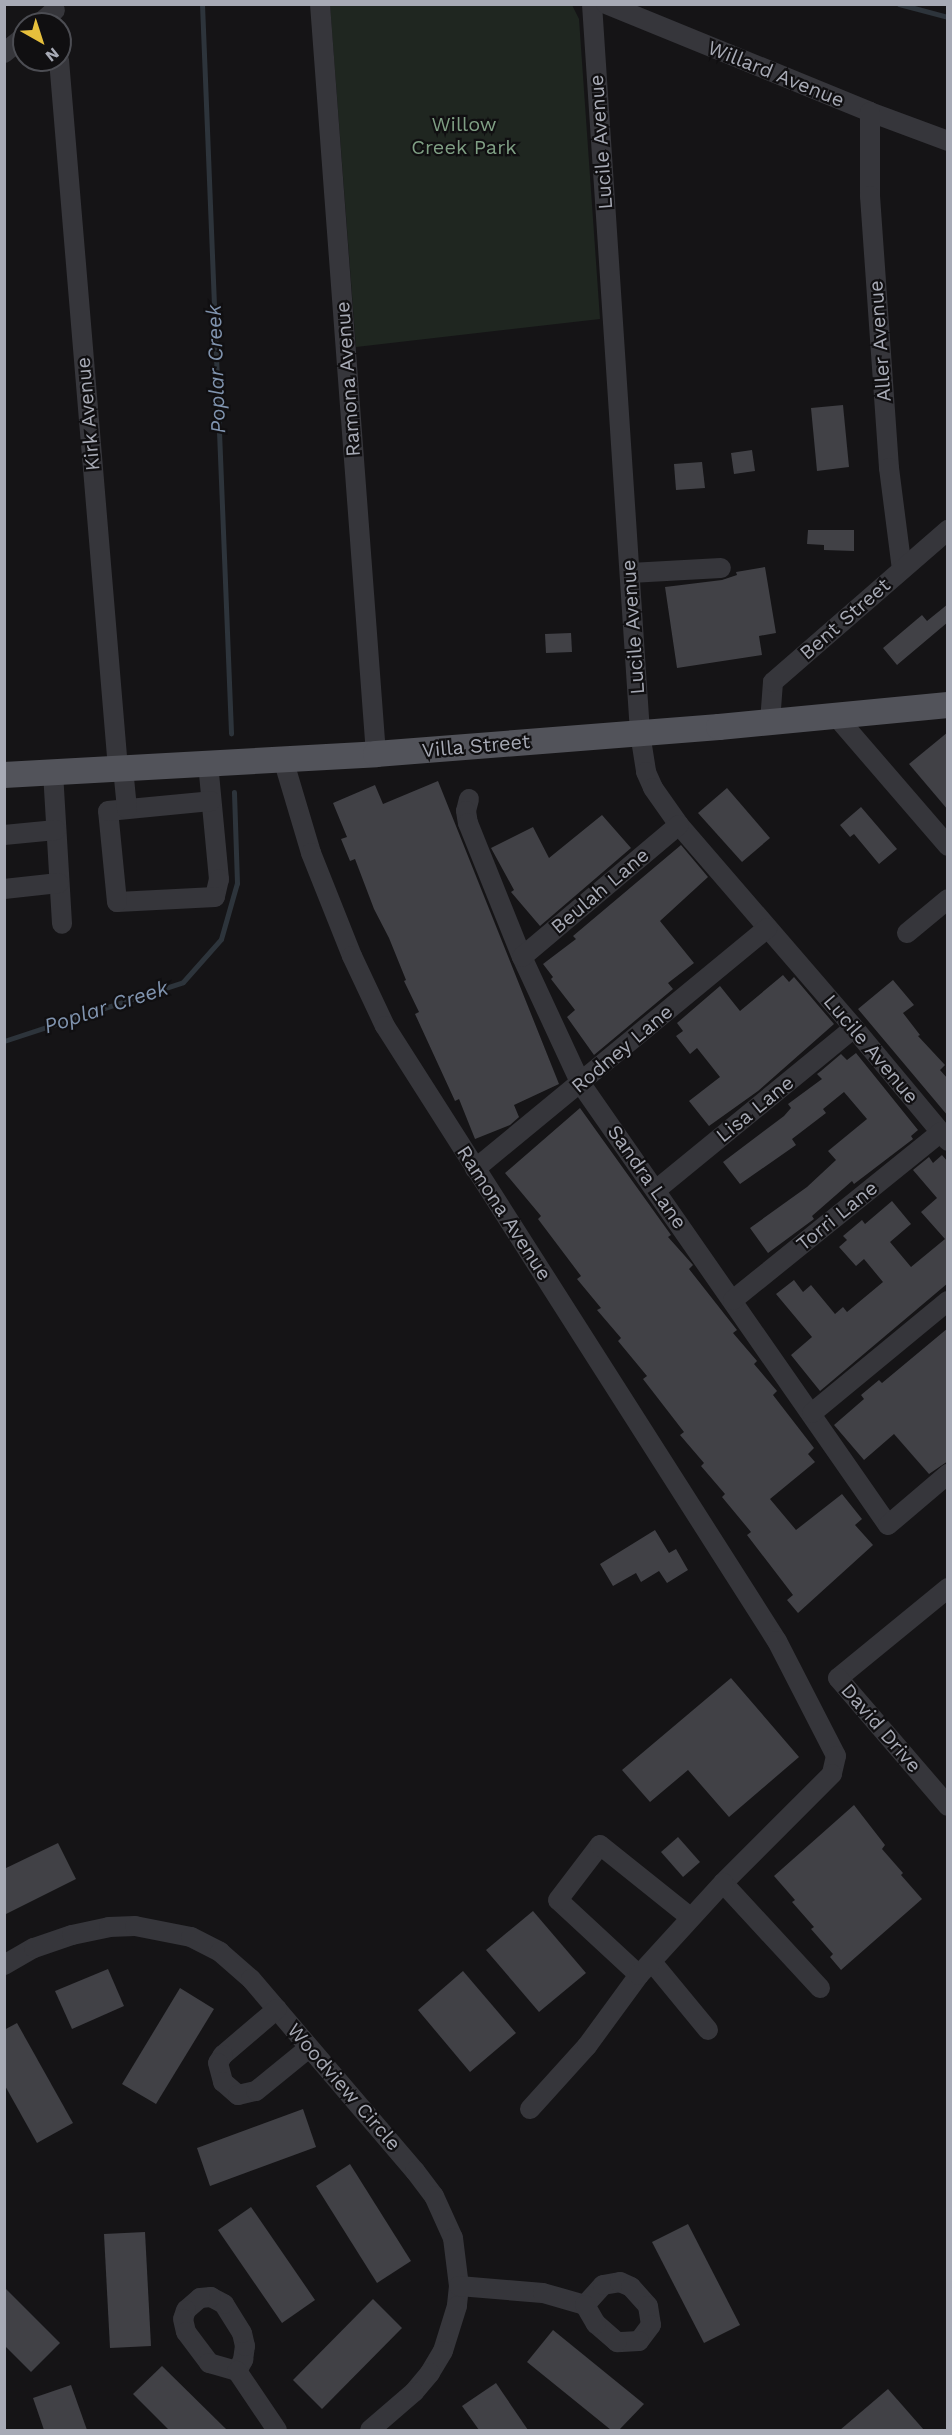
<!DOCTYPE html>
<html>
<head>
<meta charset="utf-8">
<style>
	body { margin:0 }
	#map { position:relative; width:952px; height:2435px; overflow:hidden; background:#151416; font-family:"Work Sans",sans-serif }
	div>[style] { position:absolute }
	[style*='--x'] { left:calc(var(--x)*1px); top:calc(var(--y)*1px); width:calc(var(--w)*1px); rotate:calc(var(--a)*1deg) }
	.green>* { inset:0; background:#1f2620 }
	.stream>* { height:5px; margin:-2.5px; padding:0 2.5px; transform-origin:2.5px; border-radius:2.5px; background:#2d343b }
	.building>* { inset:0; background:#414146 }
	.minor>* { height:20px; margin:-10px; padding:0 10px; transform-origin:10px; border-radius:10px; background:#36363b }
	.major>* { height:26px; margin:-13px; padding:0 13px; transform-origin:13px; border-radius:13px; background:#52535a }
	span { translate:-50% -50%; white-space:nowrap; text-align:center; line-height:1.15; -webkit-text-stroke:4.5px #100f11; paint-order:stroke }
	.street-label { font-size:20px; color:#a7aab5 }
	.park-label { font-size:20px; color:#7f9f84 }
	.water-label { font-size:21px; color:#8094af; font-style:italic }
	.frame { position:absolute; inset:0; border:6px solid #a7aab5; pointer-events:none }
	.north { position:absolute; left:12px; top:12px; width:60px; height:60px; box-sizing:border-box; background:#100f11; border:2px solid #4c4d53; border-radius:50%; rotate:141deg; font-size:16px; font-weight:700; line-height:24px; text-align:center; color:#a7aab5 }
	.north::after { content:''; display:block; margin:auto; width:21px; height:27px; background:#e6bf3c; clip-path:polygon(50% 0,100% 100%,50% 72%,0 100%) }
</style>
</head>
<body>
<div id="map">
	<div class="green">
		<div style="clip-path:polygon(330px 5px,572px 5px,579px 19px,600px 319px,356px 347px)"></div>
	</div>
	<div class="stream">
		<div style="--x:202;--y:4;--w:730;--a:87.72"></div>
		<div style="--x:899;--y:4;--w:51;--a:14.9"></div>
		<div style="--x:4;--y:1041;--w:188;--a:-18.2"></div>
		<div style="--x:183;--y:982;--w:57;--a:-48.5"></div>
		<div style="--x:221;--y:939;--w:58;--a:-74.1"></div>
		<div style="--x:237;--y:883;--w:91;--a:-91.9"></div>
	</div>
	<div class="building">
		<div style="clip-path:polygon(843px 405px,849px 467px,817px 471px,811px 408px)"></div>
		<div style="clip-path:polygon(752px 450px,755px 471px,734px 474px,731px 453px)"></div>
		<div style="clip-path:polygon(702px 462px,705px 488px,676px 490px,674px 464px)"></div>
		<div style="clip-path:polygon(808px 530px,854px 530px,854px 551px,824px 550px,824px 545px,807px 544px)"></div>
		<div style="clip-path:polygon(765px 567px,776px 633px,759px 636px,762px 655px,677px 668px,665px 587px,722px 580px,737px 575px,736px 572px)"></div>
		<div style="clip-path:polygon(948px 604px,948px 622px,897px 665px,883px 648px,922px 615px,927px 621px)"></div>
		<div style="clip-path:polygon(571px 633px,572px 652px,546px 653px,545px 634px)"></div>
		<div style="clip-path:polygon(948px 732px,948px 810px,909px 764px)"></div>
		<div style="clip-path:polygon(438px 781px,559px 1084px,514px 1105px,519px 1117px,510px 1125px,475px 1139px,459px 1099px,455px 1101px,415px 1014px,419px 1012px,404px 981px,406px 980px,389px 938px,374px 909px,355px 859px,350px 861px,341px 839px,347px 837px,333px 803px,375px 785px,383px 804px)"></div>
		<div style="clip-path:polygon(727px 788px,770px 838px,742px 862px,698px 813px)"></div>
		<div style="clip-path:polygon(861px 807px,897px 849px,879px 864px,854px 834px,850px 837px,840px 825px)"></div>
		<div style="clip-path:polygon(602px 815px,631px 848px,540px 926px,511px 892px,514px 890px,491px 848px,533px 827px,549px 858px)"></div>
		<div style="clip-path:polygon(681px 845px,708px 877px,660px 921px,694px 963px,668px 983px,673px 989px,594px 1055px,567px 1017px,575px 1010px,551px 979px,553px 977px,543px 964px,576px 939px,573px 936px)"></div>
		<div style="clip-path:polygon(783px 975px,789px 982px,794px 977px,834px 1024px,758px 1091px,709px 1126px,689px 1101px,720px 1077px,697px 1048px,690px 1054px,676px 1036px,683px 1031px,677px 1023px,720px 986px,740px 1011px)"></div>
		<div style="clip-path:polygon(893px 980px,914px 1005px,903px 1013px,920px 1035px,918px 1036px,945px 1065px,940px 1070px,948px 1079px,948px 1116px,858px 1009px)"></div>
		<div style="clip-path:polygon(856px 1053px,918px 1130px,911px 1136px,913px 1139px,854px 1184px,852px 1181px,812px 1216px,814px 1219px,768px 1253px,750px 1228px,807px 1187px,836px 1160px,828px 1151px,867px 1119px,844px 1092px,823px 1109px,826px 1113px,792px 1139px,796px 1145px,740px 1184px,723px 1162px,784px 1116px,791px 1108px,788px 1104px,822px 1079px,817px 1074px,821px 1071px,841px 1054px,847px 1060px)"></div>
		<div style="clip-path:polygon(580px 1108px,671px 1235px,668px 1237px,693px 1265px,689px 1269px,737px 1330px,733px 1333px,757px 1361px,754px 1364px,777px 1391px,773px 1395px,814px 1448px,808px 1454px,815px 1462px,770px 1499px,796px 1530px,842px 1494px,862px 1519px,855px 1525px,873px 1545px,798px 1613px,787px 1600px,793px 1595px,747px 1535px,751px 1532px,722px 1497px,725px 1494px,701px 1466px,704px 1463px,680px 1435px,684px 1432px,643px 1379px,647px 1376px,618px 1341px,621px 1338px,597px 1310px,601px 1308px,577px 1279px,581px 1276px,538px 1219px,541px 1216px,505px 1173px)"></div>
		<div style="clip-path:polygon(942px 1155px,948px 1162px,948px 1283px,820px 1391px,791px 1355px,812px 1337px,776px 1294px,794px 1280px,803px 1292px,811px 1285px,835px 1314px,843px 1307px,847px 1312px,883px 1282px,864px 1259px,856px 1266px,839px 1247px,847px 1240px,843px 1236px,862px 1220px,865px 1224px,892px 1201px,911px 1224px,890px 1242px,911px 1267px,945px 1239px,921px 1212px,937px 1198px,913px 1170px,929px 1157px,933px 1163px)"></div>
		<div style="clip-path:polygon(948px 1328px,948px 1461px,929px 1474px,894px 1434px,864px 1460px,834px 1425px,864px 1399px,861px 1395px,879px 1380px,882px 1383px)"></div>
		<div style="clip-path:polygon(655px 1530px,669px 1553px,676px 1549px,688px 1570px,667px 1583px,659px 1571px,641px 1582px,636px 1573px,613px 1586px,600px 1564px)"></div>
		<div style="clip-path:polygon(731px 1678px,799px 1757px,729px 1817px,688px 1770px,650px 1802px,622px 1770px)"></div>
		<div style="clip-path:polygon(854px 1805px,885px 1845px,882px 1849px,903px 1873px,901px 1875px,922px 1899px,841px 1970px,830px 1957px,833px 1954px,811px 1929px,814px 1927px,792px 1902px,795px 1900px,774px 1876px)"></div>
		<div style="clip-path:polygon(678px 1837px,700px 1862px,683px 1877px,661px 1852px)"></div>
		<div style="clip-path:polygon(58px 1843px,76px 1879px,4px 1915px,4px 1869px)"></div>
		<div style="clip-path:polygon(533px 1911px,586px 1973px,539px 2012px,486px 1950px)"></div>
		<div style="clip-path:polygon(108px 1969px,124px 2006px,72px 2029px,55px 1991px)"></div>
		<div style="clip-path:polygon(463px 1971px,516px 2033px,470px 2072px,418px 2010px)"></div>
		<div style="clip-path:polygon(180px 1988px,214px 2009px,156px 2104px,122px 2084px)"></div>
		<div style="clip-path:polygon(17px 2023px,73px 2123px,37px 2143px,4px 2084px,4px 2030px)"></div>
		<div style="clip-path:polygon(303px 2109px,316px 2147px,210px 2186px,197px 2148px)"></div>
		<div style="clip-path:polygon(350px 2164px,411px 2261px,377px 2283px,316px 2186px)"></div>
		<div style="clip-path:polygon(251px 2207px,315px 2300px,282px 2323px,218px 2230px)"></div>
		<div style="clip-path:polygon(688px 2224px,740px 2325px,704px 2343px,652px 2242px)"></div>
		<div style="clip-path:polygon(145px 2232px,151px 2346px,110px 2348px,104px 2234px)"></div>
		<div style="clip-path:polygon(4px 2287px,60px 2343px,31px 2372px,4px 2345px)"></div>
		<div style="clip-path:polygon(373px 2299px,402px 2328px,322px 2409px,293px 2380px)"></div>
		<div style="clip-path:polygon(553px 2330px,644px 2404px,619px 2430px,611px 2430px,527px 2362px)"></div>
		<div style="clip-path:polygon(162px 2366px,227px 2430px,169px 2430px,133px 2394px)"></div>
		<div style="clip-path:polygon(496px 2383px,528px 2430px,479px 2430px,462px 2406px)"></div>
		<div style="clip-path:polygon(71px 2385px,87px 2430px,44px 2430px,33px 2398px)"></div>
		<div style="clip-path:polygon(888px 2389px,924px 2430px,840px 2430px)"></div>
	</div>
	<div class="minor">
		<div style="--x:320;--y:4;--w:752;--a:85.73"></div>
		<div style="--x:592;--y:4;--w:731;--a:86.23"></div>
		<div style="--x:640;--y:733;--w:39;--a:81"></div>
		<div style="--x:646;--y:772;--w:17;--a:66"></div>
		<div style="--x:653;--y:788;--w:45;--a:54.9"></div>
		<div style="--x:679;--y:825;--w:268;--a:49.2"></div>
		<div style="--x:854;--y:1028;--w:147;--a:50.2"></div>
		<div style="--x:606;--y:4;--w:285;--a:22.2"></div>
		<div style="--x:870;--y:112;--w:83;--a:20.4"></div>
		<div style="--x:39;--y:24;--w:21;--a:-41"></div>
		<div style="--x:4;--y:53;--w:26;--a:-39"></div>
		<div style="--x:59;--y:60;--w:710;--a:85.24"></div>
		<div style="--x:870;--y:112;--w:84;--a:90"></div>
		<div style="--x:870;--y:196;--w:273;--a:86"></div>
		<div style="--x:889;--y:468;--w:102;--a:82.7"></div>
		<div style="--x:630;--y:573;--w:91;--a:-3.1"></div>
		<div style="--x:835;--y:715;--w:173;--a:49.2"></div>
		<div style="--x:770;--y:722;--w:40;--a:-85.7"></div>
		<div style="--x:773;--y:682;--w:232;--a:-41"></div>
		<div style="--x:283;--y:759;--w:98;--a:73.4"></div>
		<div style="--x:311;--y:853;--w:111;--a:68.3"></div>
		<div style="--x:352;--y:956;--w:77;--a:64.8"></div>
		<div style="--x:385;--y:1026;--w:729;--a:57.49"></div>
		<div style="--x:777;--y:1641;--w:129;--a:62.8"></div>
		<div style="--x:836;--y:1756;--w:18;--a:103"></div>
		<div style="--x:832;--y:1774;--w:154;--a:135"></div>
		<div style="--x:723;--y:1883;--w:143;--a:47.3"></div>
		<div style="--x:208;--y:763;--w:117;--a:84.6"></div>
		<div style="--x:219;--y:879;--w:18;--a:103"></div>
		<div style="--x:215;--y:897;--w:98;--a:177.1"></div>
		<div style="--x:117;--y:902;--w:91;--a:-95.6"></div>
		<div style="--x:108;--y:811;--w:103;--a:-5.5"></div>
		<div style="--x:123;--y:768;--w:41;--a:84.4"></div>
		<div style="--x:53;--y:772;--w:152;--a:86.6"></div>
		<div style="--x:469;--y:799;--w:12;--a:104"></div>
		<div style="--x:466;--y:811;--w:12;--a:81"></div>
		<div style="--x:468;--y:823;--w:144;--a:68.1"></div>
		<div style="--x:522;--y:957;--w:140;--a:65.1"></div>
		<div style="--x:581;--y:1084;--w:537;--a:55.16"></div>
		<div style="--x:888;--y:1525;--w:79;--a:-40.4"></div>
		<div style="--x:4;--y:835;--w:52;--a:-5.5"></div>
		<div style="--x:4;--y:889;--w:55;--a:-6.2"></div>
		<div style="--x:907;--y:933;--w:53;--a:-39.7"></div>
		<div style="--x:522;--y:957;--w:205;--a:-40.1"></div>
		<div style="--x:475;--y:1169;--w:379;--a:-39.5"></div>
		<div style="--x:656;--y:1190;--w:256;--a:-39.3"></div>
		<div style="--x:733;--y:1300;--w:267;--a:-38.9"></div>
		<div style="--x:812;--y:1413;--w:176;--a:-39.5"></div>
		<div style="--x:948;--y:1588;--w:142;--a:140.7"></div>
		<div style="--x:838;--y:1678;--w:169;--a:49.3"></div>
		<div style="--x:652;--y:1962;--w:88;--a:50.5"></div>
		<div style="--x:4;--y:1965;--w:34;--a:-30"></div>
		<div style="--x:34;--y:1948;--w:40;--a:-18.9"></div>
		<div style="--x:72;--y:1935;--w:38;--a:-12"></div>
		<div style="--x:109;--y:1927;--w:26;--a:-2"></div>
		<div style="--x:135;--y:1926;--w:57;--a:11.1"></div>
		<div style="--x:191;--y:1937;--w:33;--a:27"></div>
		<div style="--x:220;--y:1952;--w:41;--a:41.1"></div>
		<div style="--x:251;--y:1979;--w:253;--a:49.5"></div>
		<div style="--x:415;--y:2171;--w:31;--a:53"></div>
		<div style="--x:434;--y:2196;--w:46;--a:65.7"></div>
		<div style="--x:453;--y:2238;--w:48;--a:82.9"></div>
		<div style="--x:459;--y:2286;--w:20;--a:96"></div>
		<div style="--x:457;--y:2306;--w:47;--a:107.3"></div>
		<div style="--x:443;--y:2351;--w:26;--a:121"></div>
		<div style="--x:430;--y:2373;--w:25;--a:130"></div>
		<div style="--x:414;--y:2392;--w:58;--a:139.2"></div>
		<div style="--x:639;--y:1975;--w:110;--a:-137.2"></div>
		<div style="--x:558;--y:1900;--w:69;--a:-52.6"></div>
		<div style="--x:600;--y:1845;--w:115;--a:38.7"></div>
		<div style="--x:277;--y:2009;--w:71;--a:139.6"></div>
		<div style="--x:223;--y:2055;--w:9;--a:122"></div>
		<div style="--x:218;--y:2063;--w:20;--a:75"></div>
		<div style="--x:223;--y:2082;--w:20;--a:41"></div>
		<div style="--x:238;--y:2095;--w:18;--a:-13"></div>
		<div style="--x:256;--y:2091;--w:68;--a:-39.1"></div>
		<div style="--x:530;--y:2109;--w:85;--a:-47.9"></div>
		<div style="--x:587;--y:2046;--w:88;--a:-53.8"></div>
		<div style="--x:639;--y:1975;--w:125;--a:-47.6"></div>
		<div style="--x:459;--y:2286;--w:84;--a:4.8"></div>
		<div style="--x:543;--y:2293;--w:44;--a:15.9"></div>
		<div style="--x:585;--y:2305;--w:27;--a:-48"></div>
		<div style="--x:603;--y:2285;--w:17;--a:-10"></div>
		<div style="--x:620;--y:2282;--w:12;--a:24"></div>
		<div style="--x:631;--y:2287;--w:25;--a:48"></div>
		<div style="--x:648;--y:2306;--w:19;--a:81"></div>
		<div style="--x:651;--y:2325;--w:20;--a:127"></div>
		<div style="--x:639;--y:2341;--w:22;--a:177"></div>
		<div style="--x:617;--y:2342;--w:28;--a:-139"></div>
		<div style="--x:596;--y:2324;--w:22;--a:-120"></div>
		<div style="--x:237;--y:2371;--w:13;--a:-61"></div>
		<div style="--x:243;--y:2360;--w:14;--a:-82"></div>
		<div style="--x:245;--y:2346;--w:13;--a:-103"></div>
		<div style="--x:242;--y:2333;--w:34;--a:-122"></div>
		<div style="--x:224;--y:2304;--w:15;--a:-152"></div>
		<div style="--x:211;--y:2297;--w:11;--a:175"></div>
		<div style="--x:200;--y:2298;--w:18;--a:139"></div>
		<div style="--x:186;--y:2310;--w:9;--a:108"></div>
		<div style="--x:183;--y:2319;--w:13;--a:77"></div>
		<div style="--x:186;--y:2332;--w:39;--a:53"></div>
		<div style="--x:209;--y:2363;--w:29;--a:16"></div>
		<div style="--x:237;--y:2371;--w:71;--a:55.9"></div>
	</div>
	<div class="major">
		<div style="--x:4;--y:775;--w:373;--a:-3.2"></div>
		<div style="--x:376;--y:754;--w:344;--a:-4.5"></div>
		<div style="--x:719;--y:727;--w:230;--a:-5.5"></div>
	</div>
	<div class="street-label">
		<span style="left:776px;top:74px;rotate:22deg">Willard Avenue</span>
		<span style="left:601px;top:142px;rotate:-94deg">Lucile Avenue</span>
		<span style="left:880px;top:341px;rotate:-94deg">Aller Avenue</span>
		<span style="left:348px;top:379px;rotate:-94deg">Ramona Avenue</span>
		<span style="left:88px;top:414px;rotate:-95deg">Kirk Avenue</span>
		<span style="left:845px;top:619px;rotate:-41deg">Bent Street</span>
		<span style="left:633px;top:627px;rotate:-94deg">Lucile Avenue</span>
		<span style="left:476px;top:746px;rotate:-5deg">Villa Street</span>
		<span style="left:600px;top:891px;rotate:-40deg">Beulah Lane</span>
		<span style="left:622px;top:1049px;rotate:-40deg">Rodney Lane</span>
		<span style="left:871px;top:1049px;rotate:50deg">Lucile Avenue</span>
		<span style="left:755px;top:1109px;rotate:-39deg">Lisa Lane</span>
		<span style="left:647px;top:1177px;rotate:55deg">Sandra Lane</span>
		<span style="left:504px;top:1213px;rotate:57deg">Ramona Avenue</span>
		<span style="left:837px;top:1216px;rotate:-39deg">Torri Lane</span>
		<span style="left:881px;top:1728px;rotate:49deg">David Drive</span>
		<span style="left:344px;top:2087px;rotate:49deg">Woodview Circle</span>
	</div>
	<div class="park-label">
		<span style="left:464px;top:136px">Willow<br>Creek Park</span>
	</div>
	<div class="water-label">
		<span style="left:216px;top:369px;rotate:-92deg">Poplar Creek</span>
		<span style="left:106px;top:1007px;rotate:-18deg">Poplar Creek</span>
	</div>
	<div class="frame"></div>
	<div class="north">N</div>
</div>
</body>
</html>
